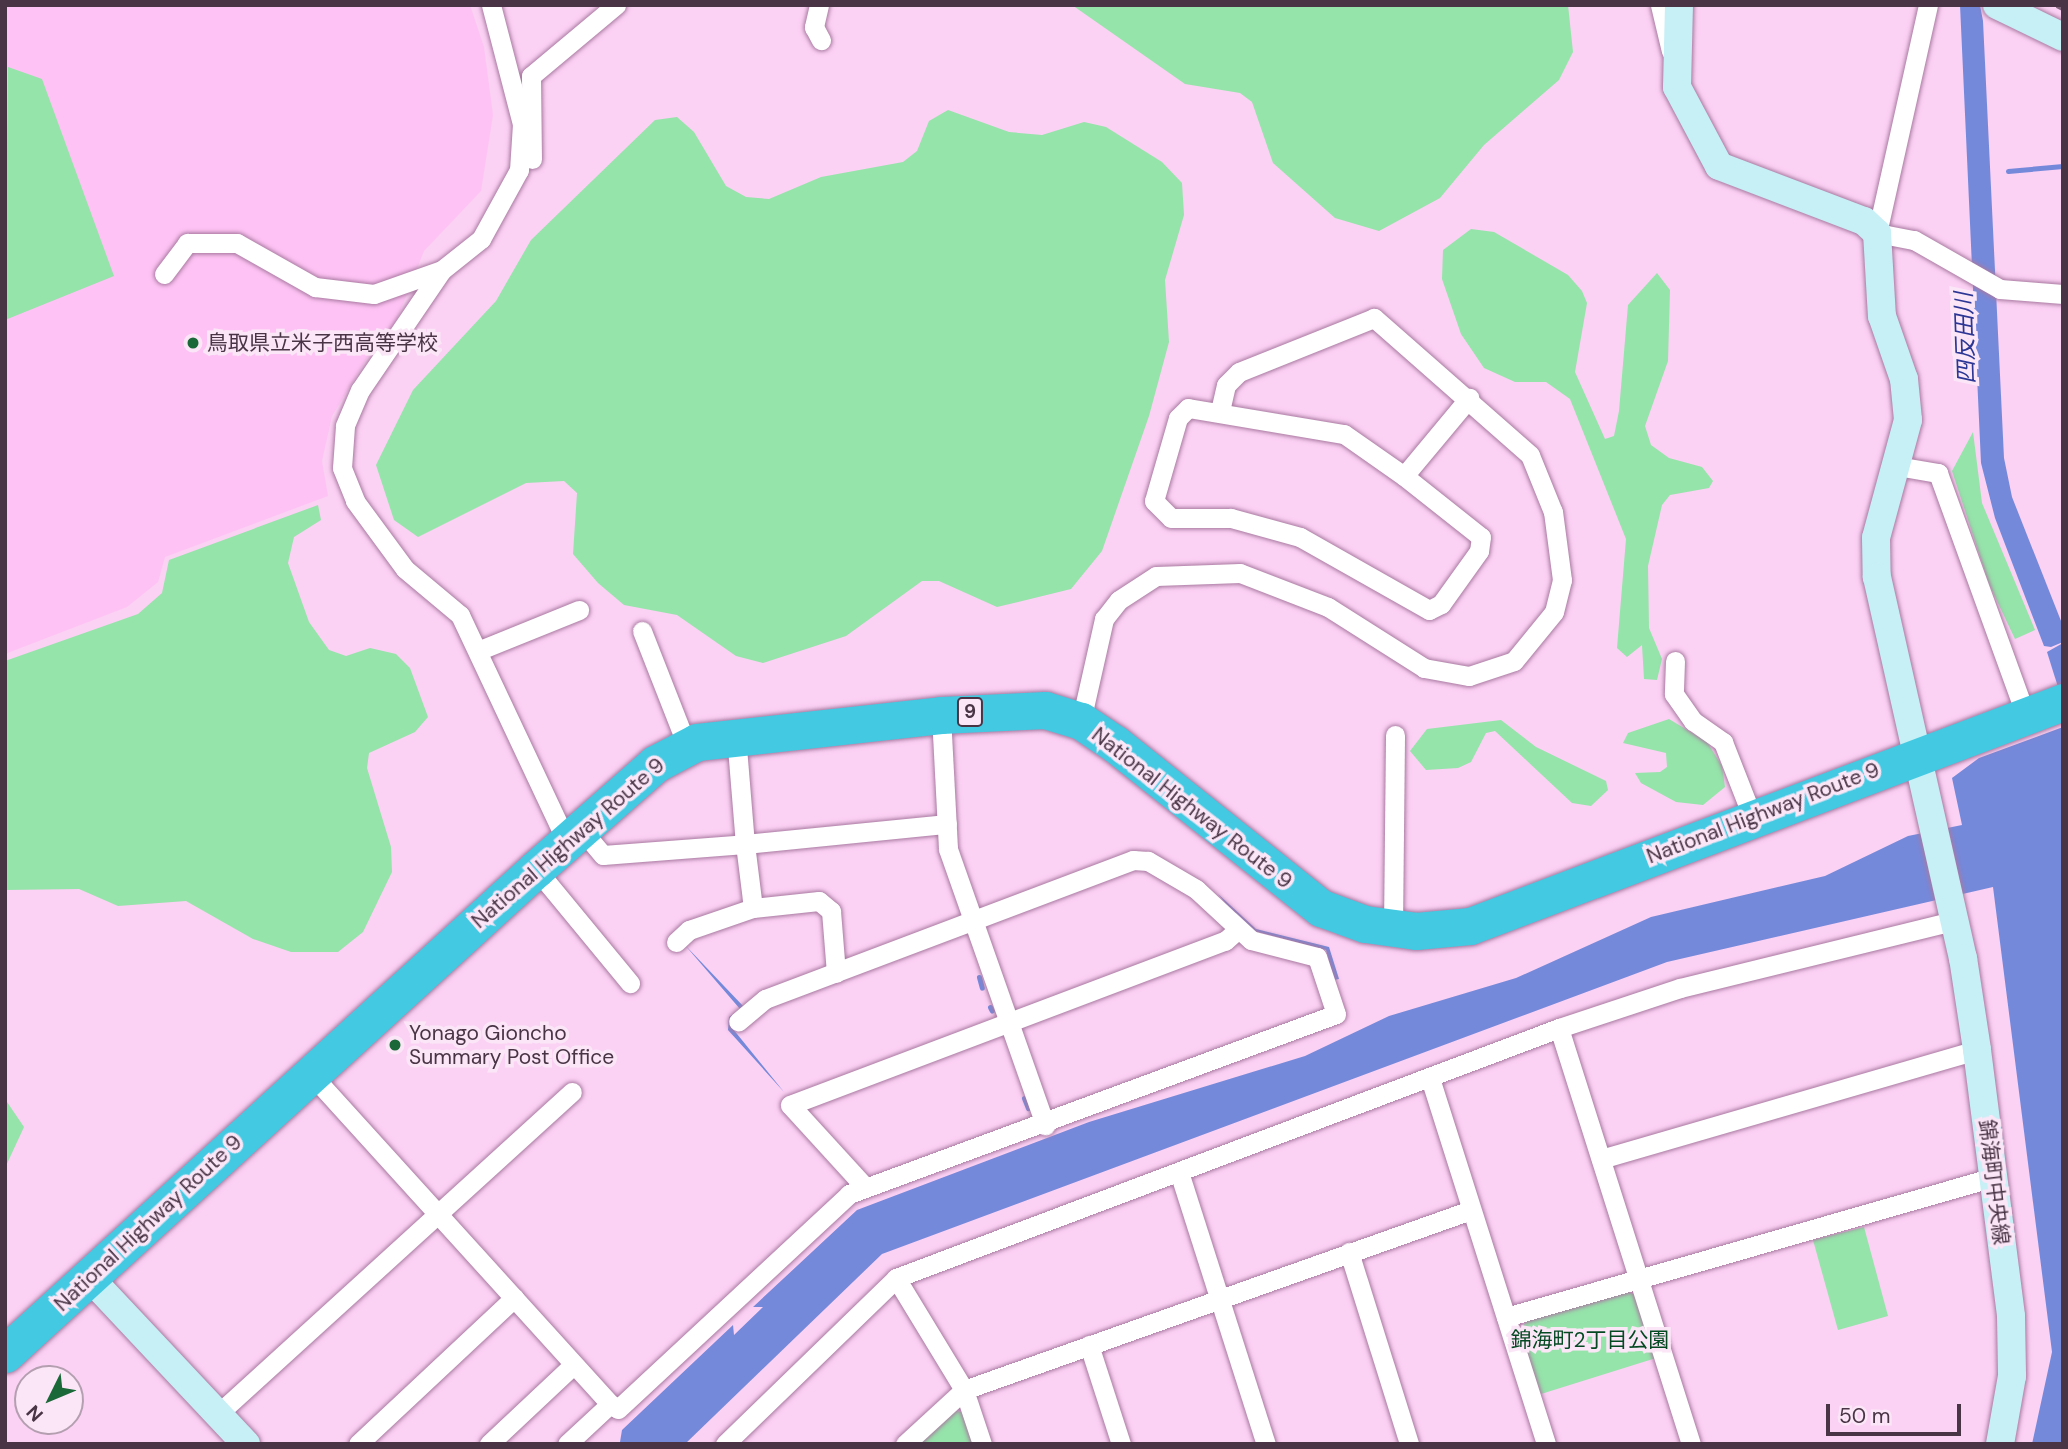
<!DOCTYPE html>
<html>
<head>
<meta charset="utf-8">
<style>
	body { margin:0 }
	#map { position:relative; width:2068px; height:1449px; overflow:hidden; background:#fbd1f4; font-family:"DM Sans","Noto Sans JP",sans-serif }
	div>[style] { position:absolute }
	[style*='--x'] { left:calc(var(--x)*1px); top:calc(var(--y)*1px); width:calc(var(--w)*1px); rotate:calc(var(--a)*1deg) }
	.built>* { inset:0; background:#fec3f4 }
	.green>* { inset:0; background:#95e4aa }
	.water>* { inset:0; background:#7589da }
	.stream>* { height:5px; margin:-2.5px; padding:0 2.5px; transform-origin:2.5px; border-radius:2.5px; background:#7589da }
	.roads { filter:drop-shadow(0 0 2px #a979a1) drop-shadow(0 0 2px #a979a1) }
	.street>* { height:19px; margin:-9.5px; padding:0 9.5px; transform-origin:9.5px; border-radius:9.5px; background:#fff }
	.secondary>* { height:28px; margin:-14px; padding:0 14px; transform-origin:14px; border-radius:14px; background:#c7eff6 }
	.highway>* { height:37px; margin:-18.5px; padding:0 18.5px; transform-origin:18.5px; border-radius:18.5px; background:#43cae2 }
	.rail>* { height:5px; margin-top:-2.5px; transform-origin:0; background:repeating-linear-gradient(90deg,#7e637a 0 9px,transparent 0 18px) }
	.dots>* { width:19px; height:19px; translate:-50% -50%; box-sizing:border-box; border:4px solid #fbe6f7; border-radius:50% }
	span { translate:-50% -50%; white-space:nowrap; text-align:center; line-height:1.15; -webkit-text-stroke:7px #fbe6f7; paint-order:stroke }
	.shield-label span { padding:2px 5px; background:#fbe6f7; border:2px solid; border-radius:5px; -webkit-text-stroke-width:0 }
	.shield-label { font-size:19px; color:#493446; font-weight:700 }
	.poi-label { font-size:21px; color:#493446 }
	.left { translate:0 -50%; text-align:left }
	.street-label { font-size:21px; color:#493446 }
	.park-label { font-size:21px; color:#044922 }
	.water-label { font-size:23px; color:#2c3795; font-style:italic }
	.frame { position:absolute; inset:0; border:7px solid #493446; pointer-events:none }
	.north { position:absolute; left:14px; top:1365px; width:70px; height:70px; box-sizing:border-box; background:#fbe6f7; border:2px solid #b49fb0; border-radius:50%; rotate:227deg; font-size:19px; font-weight:700; line-height:28px; text-align:center; color:#493446 }
	.north::after { content:''; display:block; margin:auto; width:24px; height:32px; background:#1a6838; clip-path:polygon(50% 0,100% 100%,50% 72%,0 100%) }
	.scale { position:absolute; left:1826px; top:1404px; width:135px; height:32px; box-sizing:border-box; border:4px solid #493446; border-top:0; padding-left:9px; font-size:21px; line-height:24px; white-space:nowrap; color:#493446; -webkit-text-stroke:5px #fbe6f7; paint-order:stroke }
</style>
</head>
<body>
<div id="map">
	<div class="built">
		<div style="clip-path:polygon(5px 5px,470px 5px,484px 47px,493px 115px,481px 191px,424px 251px,393px 329px,367px 358px,332px 416px,322px 461px,328px 496px,165px 557px,158px 582px,127px 607px,5px 654px)"></div>
	</div>
	<div class="green">
		<div style="clip-path:polygon(1072px 5px,1568px 5px,1573px 52px,1559px 80px,1484px 145px,1440px 198px,1379px 231px,1335px 218px,1273px 163px,1252px 102px,1240px 93px,1185px 84px)"></div>
		<div style="clip-path:polygon(8px 67px,42px 79px,114px 276px,5px 320px)"></div>
		<div style="clip-path:polygon(948px 110px,1009px 132px,1042px 135px,1084px 122px,1106px 127px,1162px 162px,1182px 183px,1184px 215px,1165px 280px,1169px 342px,1149px 416px,1102px 551px,1071px 589px,997px 607px,939px 581px,922px 581px,846px 636px,763px 663px,736px 656px,677px 615px,624px 605px,598px 583px,573px 554px,577px 493px,564px 481px,526px 483px,418px 537px,394px 520px,376px 465px,413px 390px,496px 301px,531px 240px,655px 120px,677px 117px,694px 132px,726px 186px,746px 197px,769px 199px,821px 177px,903px 162px,917px 151px,929px 121px)"></div>
		<div style="clip-path:polygon(1471px 229px,1494px 232px,1568px 275px,1582px 291px,1587px 303px,1575px 372px,1605px 439px,1614px 436px,1619px 411px,1628px 305px,1657px 273px,1670px 290px,1668px 361px,1645px 426px,1651px 445px,1669px 458px,1702px 467px,1713px 481px,1709px 488px,1670px 495px,1662px 505px,1648px 566px,1649px 628px,1662px 659px,1657px 680px,1644px 679px,1642px 645px,1627px 657px,1617px 648px,1626px 539px,1570px 399px,1546px 382px,1515px 382px,1484px 368px,1461px 334px,1442px 279px,1443px 250px)"></div>
		<div style="clip-path:polygon(1973px 432px,1982px 503px,2035px 630px,2015px 639px,1989px 584px,1952px 471px)"></div>
		<div style="clip-path:polygon(318px 505px,321px 520px,294px 537px,288px 563px,309px 622px,329px 650px,346px 656px,370px 648px,396px 654px,410px 668px,428px 717px,415px 732px,369px 753px,367px 768px,391px 847px,392px 872px,363px 932px,338px 952px,291px 952px,253px 939px,186px 901px,118px 906px,79px 889px,5px 890px,5px 661px,138px 614px,162px 593px,169px 560px)"></div>
		<div style="clip-path:polygon(1669px 719px,1707px 742px,1722px 766px,1725px 787px,1703px 805px,1676px 802px,1641px 783px,1635px 773px,1660px 772px,1667px 767px,1666px 753px,1623px 743px,1628px 733px)"></div>
		<div style="clip-path:polygon(1501px 720px,1536px 747px,1606px 781px,1608px 790px,1591px 806px,1572px 803px,1495px 731px,1486px 733px,1471px 762px,1458px 768px,1426px 770px,1410px 751px,1427px 729px)"></div>
		<div style="clip-path:polygon(5px 1099px,24px 1127px,5px 1168px)"></div>
		<div style="clip-path:polygon(1864px 1227px,1888px 1316px,1838px 1330px,1813px 1240px)"></div>
		<div style="clip-path:polygon(1624px 1290px,1635px 1295px,1656px 1358px,1541px 1394px,1520px 1332px,1526px 1321px)"></div>
		<div style="clip-path:polygon(954px 1410px,964px 1413px,975px 1444px,917px 1444px)"></div>
	</div>
	<div class="water">
		<div style="clip-path:polygon(1960px 5px,1980px 5px,1983px 21px,2004px 458px,2012px 497px,2063px 626px,2063px 642px,2051px 647px,2044px 646px,1995px 518px,1981px 463px)"></div>
		<div style="clip-path:polygon(2063px 643px,2063px 703px,2047px 652px)"></div>
		<div style="clip-path:polygon(2063px 727px,2063px 1444px,2032px 1444px,2052px 1352px,1993px 887px,1667px 962px,882px 1254px,685px 1444px,620px 1442px,622px 1430px,733px 1325px,734px 1335px,763px 1307px,753px 1307px,857px 1210px,1089px 1122px,1305px 1056px,1389px 1016px,1516px 978px,1651px 917px,1825px 876px,1908px 836px,1962px 825px,1952px 778px,1979px 758px)"></div>
		<div style="clip-path:polygon(1218px 894px,1256px 929px,1329px 947px,1339px 979px,1334px 980px,1326px 950px,1246px 929px)"></div>
		<div style="clip-path:polygon(684px 944px,744px 1007px,733px 1029px,784px 1092px,728px 1030px,729px 1017px,740px 1009px)"></div>
	</div>
	<div class="stream">
		<div style="--x:2008;--y:171;--w:55;--a:-5.2"></div>
		<div style="--x:979;--y:977;--w:11;--a:75"></div>
		<div style="--x:990;--y:1007;--w:4;--a:63"></div>
		<div style="--x:1024;--y:1098;--w:11;--a:68"></div>
	</div>
	<div class="roads">
		<div class="street">
			<div style="--x:819;--y:5;--w:23;--a:103"></div>
			<div style="--x:814;--y:27;--w:15;--a:62"></div>
			<div style="--x:1660;--y:5;--w:47;--a:76.6"></div>
			<div style="--x:1928;--y:5;--w:234;--a:102.6"></div>
			<div style="--x:1877;--y:233;--w:38;--a:11"></div>
			<div style="--x:1914;--y:240;--w:99;--a:29.7"></div>
			<div style="--x:2000;--y:289;--w:63;--a:4.5"></div>
			<div style="--x:532;--y:159;--w:83;--a:-90.7"></div>
			<div style="--x:531;--y:76;--w:111;--a:-39.9"></div>
			<div style="--x:442;--y:270;--w:145;--a:124.3"></div>
			<div style="--x:360;--y:390;--w:39;--a:113"></div>
			<div style="--x:345;--y:426;--w:42;--a:94.1"></div>
			<div style="--x:342;--y:468;--w:35;--a:68"></div>
			<div style="--x:355;--y:501;--w:84;--a:53.7"></div>
			<div style="--x:405;--y:569;--w:72;--a:39.9"></div>
			<div style="--x:460;--y:615;--w:251;--a:64.8"></div>
			<div style="--x:164;--y:274;--w:39;--a:-53"></div>
			<div style="--x:187;--y:243;--w:50;--a:0"></div>
			<div style="--x:237;--y:243;--w:90;--a:29.4"></div>
			<div style="--x:315;--y:287;--w:59;--a:6.8"></div>
			<div style="--x:374;--y:294;--w:72;--a:-19.4"></div>
			<div style="--x:442;--y:270;--w:50;--a:-38.5"></div>
			<div style="--x:481;--y:239;--w:79;--a:-61.2"></div>
			<div style="--x:519;--y:170;--w:46;--a:-86.3"></div>
			<div style="--x:522;--y:124;--w:123;--a:-104.6"></div>
			<div style="--x:1897;--y:466;--w:42;--a:9.7"></div>
			<div style="--x:1938;--y:473;--w:258;--a:70.1"></div>
			<div style="--x:1404;--y:476;--w:98;--a:38.4"></div>
			<div style="--x:1481;--y:537;--w:14;--a:98"></div>
			<div style="--x:1479;--y:551;--w:65;--a:125.6"></div>
			<div style="--x:1441;--y:604;--w:13;--a:153"></div>
			<div style="--x:1429;--y:610;--w:148;--a:-150.5"></div>
			<div style="--x:1300;--y:537;--w:72;--a:-164.6"></div>
			<div style="--x:1231;--y:518;--w:60;--a:180"></div>
			<div style="--x:1171;--y:518;--w:24;--a:-135"></div>
			<div style="--x:1154;--y:501;--w:86;--a:-73.9"></div>
			<div style="--x:1178;--y:418;--w:14;--a:-45"></div>
			<div style="--x:1188;--y:408;--w:158;--a:9.5"></div>
			<div style="--x:1344;--y:434;--w:73;--a:35"></div>
			<div style="--x:1404;--y:476;--w:102;--a:-50.2"></div>
			<div style="--x:642;--y:631;--w:123;--a:68.6"></div>
			<div style="--x:480;--y:650;--w:107;--a:-22"></div>
			<div style="--x:1675;--y:661;--w:33;--a:92"></div>
			<div style="--x:1674;--y:694;--w:33;--a:55"></div>
			<div style="--x:1693;--y:721;--w:37;--a:35"></div>
			<div style="--x:1723;--y:742;--w:79;--a:68.6"></div>
			<div style="--x:941;--y:715;--w:134;--a:87"></div>
			<div style="--x:948;--y:849;--w:293;--a:70.6"></div>
			<div style="--x:1081;--y:721;--w:105;--a:-77.3"></div>
			<div style="--x:1104;--y:619;--w:24;--a:-52"></div>
			<div style="--x:1119;--y:600;--w:44;--a:-33"></div>
			<div style="--x:1156;--y:576;--w:84;--a:-2"></div>
			<div style="--x:1240;--y:573;--w:94;--a:21.1"></div>
			<div style="--x:1328;--y:607;--w:114;--a:32.4"></div>
			<div style="--x:1424;--y:668;--w:46;--a:10.1"></div>
			<div style="--x:1469;--y:676;--w:47;--a:-18.4"></div>
			<div style="--x:1514;--y:661;--w:63;--a:-50.8"></div>
			<div style="--x:1554;--y:612;--w:33;--a:-76"></div>
			<div style="--x:1562;--y:580;--w:69;--a:-97.5"></div>
			<div style="--x:1553;--y:512;--w:61;--a:-112"></div>
			<div style="--x:1530;--y:455;--w:208;--a:-138.7"></div>
			<div style="--x:1374;--y:318;--w:145;--a:158.2"></div>
			<div style="--x:1239;--y:372;--w:18;--a:135"></div>
			<div style="--x:1226;--y:385;--w:26;--a:103"></div>
			<div style="--x:736;--y:735;--w:109;--a:85.3"></div>
			<div style="--x:745;--y:844;--w:203;--a:-5.7"></div>
			<div style="--x:581;--y:829;--w:34;--a:50"></div>
			<div style="--x:603;--y:855;--w:142;--a:-4.4"></div>
			<div style="--x:745;--y:844;--w:64;--a:82.9"></div>
			<div style="--x:536;--y:869;--w:148;--a:50.5"></div>
			<div style="--x:1393;--y:928;--w:193;--a:-89.4"></div>
			<div style="--x:676;--y:942;--w:18;--a:-43"></div>
			<div style="--x:689;--y:930;--w:68;--a:-19"></div>
			<div style="--x:753;--y:908;--w:66;--a:-6.1"></div>
			<div style="--x:819;--y:901;--w:16;--a:40"></div>
			<div style="--x:831;--y:911;--w:62;--a:85.4"></div>
			<div style="--x:1559;--y:1028;--w:436;--a:72.4"></div>
			<div style="--x:310;--y:1073;--w:447;--a:47.8"></div>
			<div style="--x:1430;--y:1078;--w:384;--a:72.4"></div>
			<div style="--x:1601;--y:1159;--w:391;--a:-16.2"></div>
			<div style="--x:1179;--y:1172;--w:286;--a:72.3"></div>
			<div style="--x:865;--y:1187;--w:111;--a:-132.4"></div>
			<div style="--x:790;--y:1105;--w:465;--a:-20.7"></div>
			<div style="--x:1225;--y:941;--w:15;--a:-42"></div>
			<div style="--x:1349;--y:1252;--w:201;--a:72.6"></div>
			<div style="--x:896;--y:1278;--w:131;--a:58.7"></div>
			<div style="--x:964;--y:1390;--w:57;--a:71.6"></div>
			<div style="--x:1506;--y:1317;--w:508;--a:-16.01"></div>
			<div style="--x:1089;--y:1345;--w:104;--a:72.1"></div>
			<div style="--x:219;--y:1413;--w:477;--a:-42.3"></div>
			<div style="--x:358;--y:1444;--w:214;--a:-43.1"></div>
			<div style="--x:489;--y:1444;--w:115;--a:-43.2"></div>
			<div style="--x:567;--y:1444;--w:59;--a:-42.9"></div>
			<div style="--x:610;--y:1404;--w:9;--a:32"></div>
			<div style="--x:618;--y:1409;--w:316;--a:-42.9"></div>
			<div style="--x:849;--y:1194;--w:519;--a:-20.28"></div>
			<div style="--x:1336;--y:1014;--w:60;--a:-108.4"></div>
			<div style="--x:1317;--y:957;--w:68;--a:-165.6"></div>
			<div style="--x:1251;--y:940;--w:75;--a:-137.2"></div>
			<div style="--x:1196;--y:889;--w:56;--a:-149.7"></div>
			<div style="--x:1148;--y:861;--w:15;--a:-176"></div>
			<div style="--x:1133;--y:860;--w:393;--a:159.3"></div>
			<div style="--x:765;--y:999;--w:35;--a:140"></div>
			<div style="--x:725;--y:1444;--w:238;--a:-44.1"></div>
			<div style="--x:896;--y:1278;--w:709;--a:-20.66"></div>
			<div style="--x:1559;--y:1028;--w:127;--a:-18.3"></div>
			<div style="--x:1680;--y:988;--w:281;--a:-13.8"></div>
			<div style="--x:905;--y:1444;--w:80;--a:-42.5"></div>
			<div style="--x:964;--y:1390;--w:538;--a:-19.55"></div>
		</div>
		<div class="secondary">
			<div style="--x:1679;--y:5;--w:82;--a:91.4"></div>
			<div style="--x:1677;--y:87;--w:89;--a:62"></div>
			<div style="--x:1719;--y:166;--w:155;--a:20.8"></div>
			<div style="--x:1864;--y:221;--w:18;--a:43"></div>
			<div style="--x:1877;--y:233;--w:83;--a:86.6"></div>
			<div style="--x:1882;--y:316;--w:67;--a:70.8"></div>
			<div style="--x:1904;--y:379;--w:41;--a:84.4"></div>
			<div style="--x:1908;--y:420;--w:122;--a:105.2"></div>
			<div style="--x:1876;--y:538;--w:39;--a:89"></div>
			<div style="--x:1877;--y:577;--w:391;--a:77.3"></div>
			<div style="--x:1963;--y:958;--w:93;--a:81.3"></div>
			<div style="--x:1977;--y:1050;--w:268;--a:82.7"></div>
			<div style="--x:2011;--y:1316;--w:60;--a:89"></div>
			<div style="--x:2012;--y:1376;--w:69;--a:100"></div>
			<div style="--x:1997;--y:5;--w:73;--a:25.9"></div>
			<div style="--x:90;--y:1278;--w:228;--a:46.8"></div>
		</div>
		<div class="highway">
			<div style="--x:5;--y:1354;--w:719;--a:-42.41"></div>
			<div style="--x:536;--y:869;--w:159;--a:-41.4"></div>
			<div style="--x:655;--y:764;--w:47;--a:-27.6"></div>
			<div style="--x:697;--y:742;--w:245;--a:-6.3"></div>
			<div style="--x:941;--y:715;--w:104;--a:-2.8"></div>
			<div style="--x:1045;--y:710;--w:38;--a:17"></div>
			<div style="--x:1081;--y:721;--w:40;--a:34"></div>
			<div style="--x:1114;--y:743;--w:265;--a:38.6"></div>
			<div style="--x:1321;--y:908;--w:47;--a:20"></div>
			<div style="--x:1365;--y:924;--w:51;--a:7.8"></div>
			<div style="--x:1416;--y:931;--w:54;--a:-5.3"></div>
			<div style="--x:1470;--y:926;--w:634;--a:-20.69"></div>
		</div>
	</div>
	<div class="rail">
		<div style="--x:2057;--y:5;--w:7;--a:27"></div>
	</div>
	<div class="dots">
		<div style="left:193px;top:343px;background:#1a6838"></div>
		<div style="left:395px;top:1045px;background:#1a6838"></div>
	</div>
	<div class="shield-label">
		<span style="left:970px;top:712px">9</span>
	</div>
	<div class="poi-label">
		<span class="left" style="left:207px;top:343px">鳥取県立米子西高等学校</span>
		<span class="left" style="left:409px;top:1045px">Yonago Gioncho<br>Summary Post Office</span>
	</div>
	<div class="street-label">
		<span style="left:1192px;top:808px;rotate:38deg">National Highway Route 9</span>
		<span style="left:1763px;top:813px;rotate:-21deg">National Highway Route 9</span>
		<span style="left:568px;top:843px;rotate:-41deg">National Highway Route 9</span>
		<span style="left:1994px;top:1182px;rotate:83deg">錦海町中央線</span>
		<span style="left:148px;top:1223px;rotate:-43deg">National Highway Route 9</span>
	</div>
	<div class="park-label">
		<span style="left:1590px;top:1340px">錦海町2丁目公園</span>
	</div>
	<div class="water-label">
		<span style="left:1965px;top:338px;rotate:-92deg">四反田川</span>
	</div>
	<div class="frame"></div>
	<div class="north">N</div>
	<div class="scale">50 m</div>
</div>
</body>
</html>
